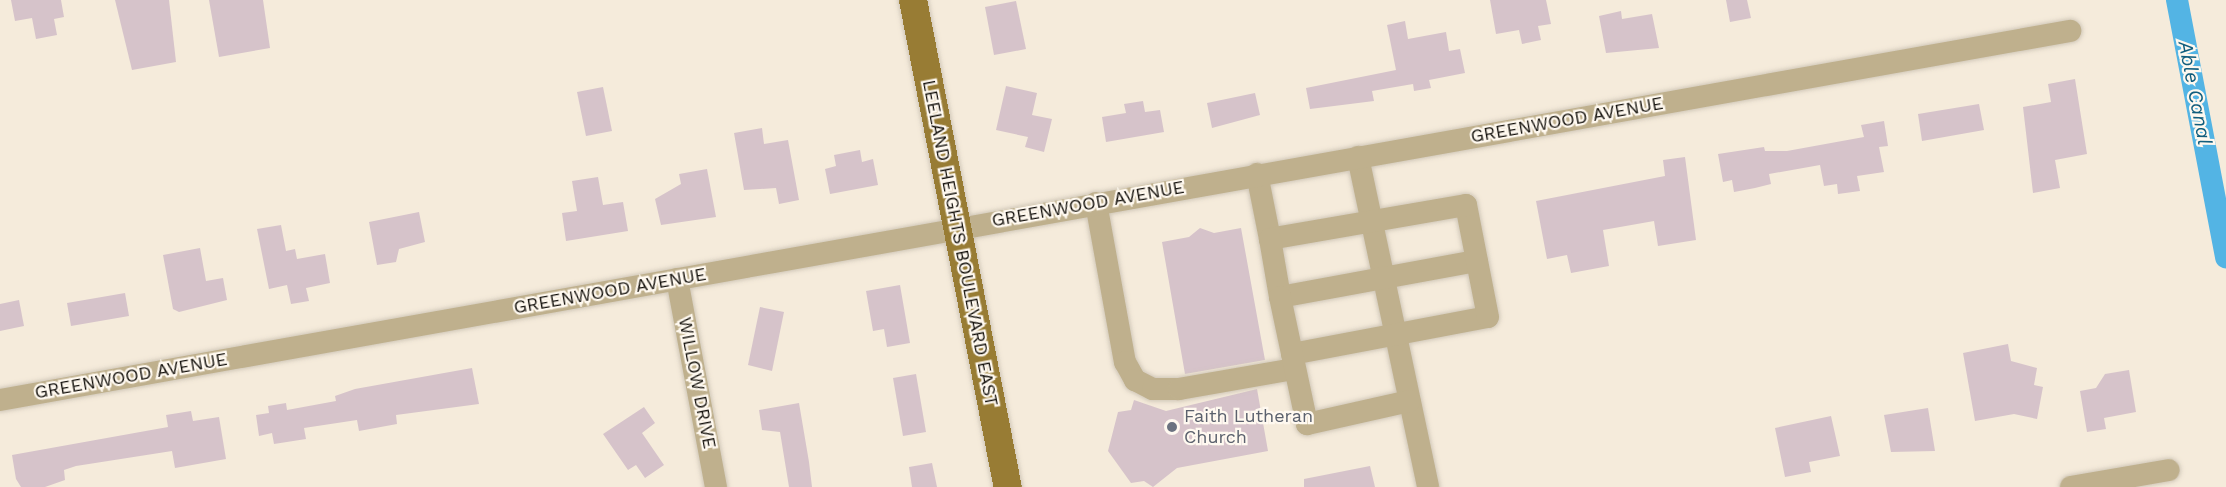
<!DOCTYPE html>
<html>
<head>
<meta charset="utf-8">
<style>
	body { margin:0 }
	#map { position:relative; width:2226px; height:487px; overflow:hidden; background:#f5ebdb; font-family:"Work Sans",sans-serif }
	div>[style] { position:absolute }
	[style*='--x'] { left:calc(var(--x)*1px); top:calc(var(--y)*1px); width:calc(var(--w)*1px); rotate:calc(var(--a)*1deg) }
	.canal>* { height:22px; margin:-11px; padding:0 11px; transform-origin:11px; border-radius:11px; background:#53b4e4 }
	.building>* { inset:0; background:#d6c3ca }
	.roads { filter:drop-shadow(0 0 2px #d1c8b9) drop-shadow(0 0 2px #d1c8b9) }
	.minor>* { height:22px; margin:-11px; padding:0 11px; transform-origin:11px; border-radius:11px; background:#bfb08d }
	.major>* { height:28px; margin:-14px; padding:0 14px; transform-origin:14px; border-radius:14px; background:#987c34 }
	.dots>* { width:16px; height:16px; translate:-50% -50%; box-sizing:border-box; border:3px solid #fff9f0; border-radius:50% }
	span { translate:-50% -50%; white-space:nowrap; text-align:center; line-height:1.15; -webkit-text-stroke:4.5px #fff9f0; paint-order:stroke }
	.street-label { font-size:18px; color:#110e09 }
	.worship-label { font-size:18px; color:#5b616d }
	.left { translate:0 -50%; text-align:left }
	.water-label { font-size:20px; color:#115d7d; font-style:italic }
</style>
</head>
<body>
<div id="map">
	<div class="canal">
		<div style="--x:2177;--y:0;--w:262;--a:79.2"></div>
	</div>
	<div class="building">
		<div style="clip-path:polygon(11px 0,61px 0,64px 17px,54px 19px,57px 35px,36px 39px,32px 18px,15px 21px)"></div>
		<div style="clip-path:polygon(115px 0,169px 0,176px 62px,132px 70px)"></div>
		<div style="clip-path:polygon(209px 0,263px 0,270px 48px,219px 57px)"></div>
		<div style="clip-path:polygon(1490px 0,1546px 0,1551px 24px,1538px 26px,1541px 40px,1522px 44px,1519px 30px,1496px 34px)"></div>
		<div style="clip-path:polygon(1726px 0,1747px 0,1751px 18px,1730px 22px)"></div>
		<div style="clip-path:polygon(1016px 1px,1026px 49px,994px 55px,985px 7px)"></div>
		<div style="clip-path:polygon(1621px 11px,1622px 19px,1652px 14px,1659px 48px,1606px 53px,1599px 16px)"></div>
		<div style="clip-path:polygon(1405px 21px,1408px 39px,1446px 32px,1449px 51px,1460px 49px,1465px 73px,1429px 80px,1431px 88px,1414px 91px,1413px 84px,1372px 91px,1374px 101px,1310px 109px,1306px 88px,1396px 70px,1387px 25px)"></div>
		<div style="clip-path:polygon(2075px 79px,2087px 154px,2055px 160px,2060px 188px,2033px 193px,2023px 107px,2051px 102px,2048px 84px)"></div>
		<div style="clip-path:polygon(1006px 86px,1037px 93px,1032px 115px,1052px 119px,1044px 152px,1025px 147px,1028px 137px,996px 130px)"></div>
		<div style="clip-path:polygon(603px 87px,612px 131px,586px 136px,577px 92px)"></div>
		<div style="clip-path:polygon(1255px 93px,1260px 115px,1212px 128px,1207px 103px)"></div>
		<div style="clip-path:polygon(1143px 101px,1145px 112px,1160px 110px,1164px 132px,1106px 142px,1102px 117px,1126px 113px,1124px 104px)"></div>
		<div style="clip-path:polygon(1979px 104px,1984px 130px,1922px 141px,1918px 114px)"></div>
		<div style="clip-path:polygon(1884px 121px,1888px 146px,1879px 147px,1884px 172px,1857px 176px,1860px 191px,1838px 194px,1837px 184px,1824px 186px,1820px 165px,1769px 174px,1771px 184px,1755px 188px,1734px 192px,1732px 180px,1723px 182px,1718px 154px,1764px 147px,1765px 151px,1787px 151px,1864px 137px,1861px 125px)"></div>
		<div style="clip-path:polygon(762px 128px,764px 144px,788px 140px,799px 200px,779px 204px,776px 188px,744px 190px,734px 133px)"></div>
		<div style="clip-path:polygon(860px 150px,862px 162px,873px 159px,878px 185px,830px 194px,825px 169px,836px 166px,834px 155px)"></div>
		<div style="clip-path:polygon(1685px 157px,1696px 240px,1658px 246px,1654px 221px,1603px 230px,1609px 266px,1571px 273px,1567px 255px,1547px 259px,1536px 201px,1665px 176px,1663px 160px)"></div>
		<div style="clip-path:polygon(707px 169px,716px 217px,661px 225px,655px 199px,681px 184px,679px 174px)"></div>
		<div style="clip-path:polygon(598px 177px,603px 205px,623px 202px,628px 231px,566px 241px,562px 213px,577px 211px,572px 181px)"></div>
		<div style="clip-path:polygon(419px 212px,425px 242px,399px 249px,396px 262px,377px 265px,369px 222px)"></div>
		<div style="clip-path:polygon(281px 225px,286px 251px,295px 249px,297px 259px,325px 254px,330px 283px,306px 288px,309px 301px,291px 304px,287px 285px,269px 289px,257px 229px)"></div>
		<div style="clip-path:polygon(1200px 228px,1214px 233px,1241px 228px,1265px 360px,1185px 374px,1162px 242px,1189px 237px)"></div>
		<div style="clip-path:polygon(200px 248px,206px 281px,223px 278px,227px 300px,179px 312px,173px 309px,163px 255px)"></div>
		<div style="clip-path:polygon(900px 285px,910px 343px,887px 347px,884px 329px,873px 331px,866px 291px)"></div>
		<div style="clip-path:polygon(125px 293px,129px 316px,71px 326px,67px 303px)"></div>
		<div style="clip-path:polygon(19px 300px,24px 326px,0 331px,0 304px)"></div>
		<div style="clip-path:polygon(760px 307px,784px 312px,772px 371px,748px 365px)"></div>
		<div style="clip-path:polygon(2008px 344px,2011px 361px,2037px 368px,2034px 385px,2043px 387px,2037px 419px,2014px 414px,1975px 421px,1963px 353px)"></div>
		<div style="clip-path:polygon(472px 368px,479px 404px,396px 415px,397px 424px,359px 431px,357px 420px,304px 428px,306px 439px,274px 444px,272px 433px,259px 436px,256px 415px,269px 413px,268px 406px,286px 403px,287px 410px,336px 401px,335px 396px,355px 389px)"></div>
		<div style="clip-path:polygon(2129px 370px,2136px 412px,2104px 418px,2106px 429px,2087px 432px,2080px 391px,2096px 388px,2105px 374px)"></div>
		<div style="clip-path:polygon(916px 374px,926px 432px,903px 436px,893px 378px)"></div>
		<div style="clip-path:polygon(1257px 389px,1268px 451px,1177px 468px,1153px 487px,1144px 481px,1131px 483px,1108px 451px,1118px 412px,1131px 410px,1134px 400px,1166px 411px)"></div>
		<div style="clip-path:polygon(799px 403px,809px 462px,812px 487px,789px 487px,780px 432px,762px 430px,759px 410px)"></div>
		<div style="clip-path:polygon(644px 407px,655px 423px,642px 433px,664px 465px,645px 478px,636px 465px,628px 470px,603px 434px)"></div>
		<div style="clip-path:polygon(1928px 408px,1935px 451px,1891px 452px,1884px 415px)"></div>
		<div style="clip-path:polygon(191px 411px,193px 421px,219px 417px,226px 459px,175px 468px,172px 451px,76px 466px,64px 470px,65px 480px,45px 487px,21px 487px,16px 479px,12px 455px,168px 427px,166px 415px)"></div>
		<div style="clip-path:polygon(1831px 416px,1840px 456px,1809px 462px,1811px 472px,1785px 477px,1775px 428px)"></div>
		<div style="clip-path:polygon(932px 463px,937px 487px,912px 487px,909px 467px)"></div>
		<div style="clip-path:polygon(1370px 466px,1375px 487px,1304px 487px,1304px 479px)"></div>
	</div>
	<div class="roads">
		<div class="minor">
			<div style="--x:1358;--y:157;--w:337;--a:78"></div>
			<div style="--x:1257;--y:174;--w:66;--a:78.7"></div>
			<div style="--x:1096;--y:203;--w:162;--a:79.7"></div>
			<div style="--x:1125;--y:362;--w:21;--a:61"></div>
			<div style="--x:1135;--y:380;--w:20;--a:27"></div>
			<div style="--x:1153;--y:389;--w:26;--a:0"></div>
			<div style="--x:1179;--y:389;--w:117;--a:-9.9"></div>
			<div style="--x:677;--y:279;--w:212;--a:79.4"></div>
			<div style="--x:1280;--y:297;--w:200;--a:-10.4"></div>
			<div style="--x:1292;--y:354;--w:199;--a:-10.7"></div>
			<div style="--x:1488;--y:317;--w:114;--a:-101.1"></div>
			<div style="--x:1466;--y:205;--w:199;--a:170.2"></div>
			<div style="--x:1270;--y:239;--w:59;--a:80.2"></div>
			<div style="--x:1280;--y:297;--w:130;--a:78"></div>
			<div style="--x:1307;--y:424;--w:105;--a:-12.7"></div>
			<div style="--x:0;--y:400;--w:2103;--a:-10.11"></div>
			<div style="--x:2071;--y:487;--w:99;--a:-9.8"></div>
		</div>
		<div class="major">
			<div style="--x:913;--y:0;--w:496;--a:79"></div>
		</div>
	</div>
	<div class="dots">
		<div style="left:1172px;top:427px;background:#6b7280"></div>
	</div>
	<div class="street-label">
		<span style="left:1567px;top:120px;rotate:-10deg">GREENWOOD AVENUE</span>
		<span style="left:1088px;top:204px;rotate:-10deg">GREENWOOD AVENUE</span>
		<span style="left:960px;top:243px;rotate:79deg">LEELAND HEIGHTS BOULEVARD EAST</span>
		<span style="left:610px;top:291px;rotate:-10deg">GREENWOOD AVENUE</span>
		<span style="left:131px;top:376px;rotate:-10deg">GREENWOOD AVENUE</span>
		<span style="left:697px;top:383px;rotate:79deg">WILLOW DRIVE</span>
	</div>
	<div class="worship-label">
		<span class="left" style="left:1184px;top:427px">Faith Lutheran<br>Church</span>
	</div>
	<div class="water-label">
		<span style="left:2195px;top:93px;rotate:79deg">Able Canal</span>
	</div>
</div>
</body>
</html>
